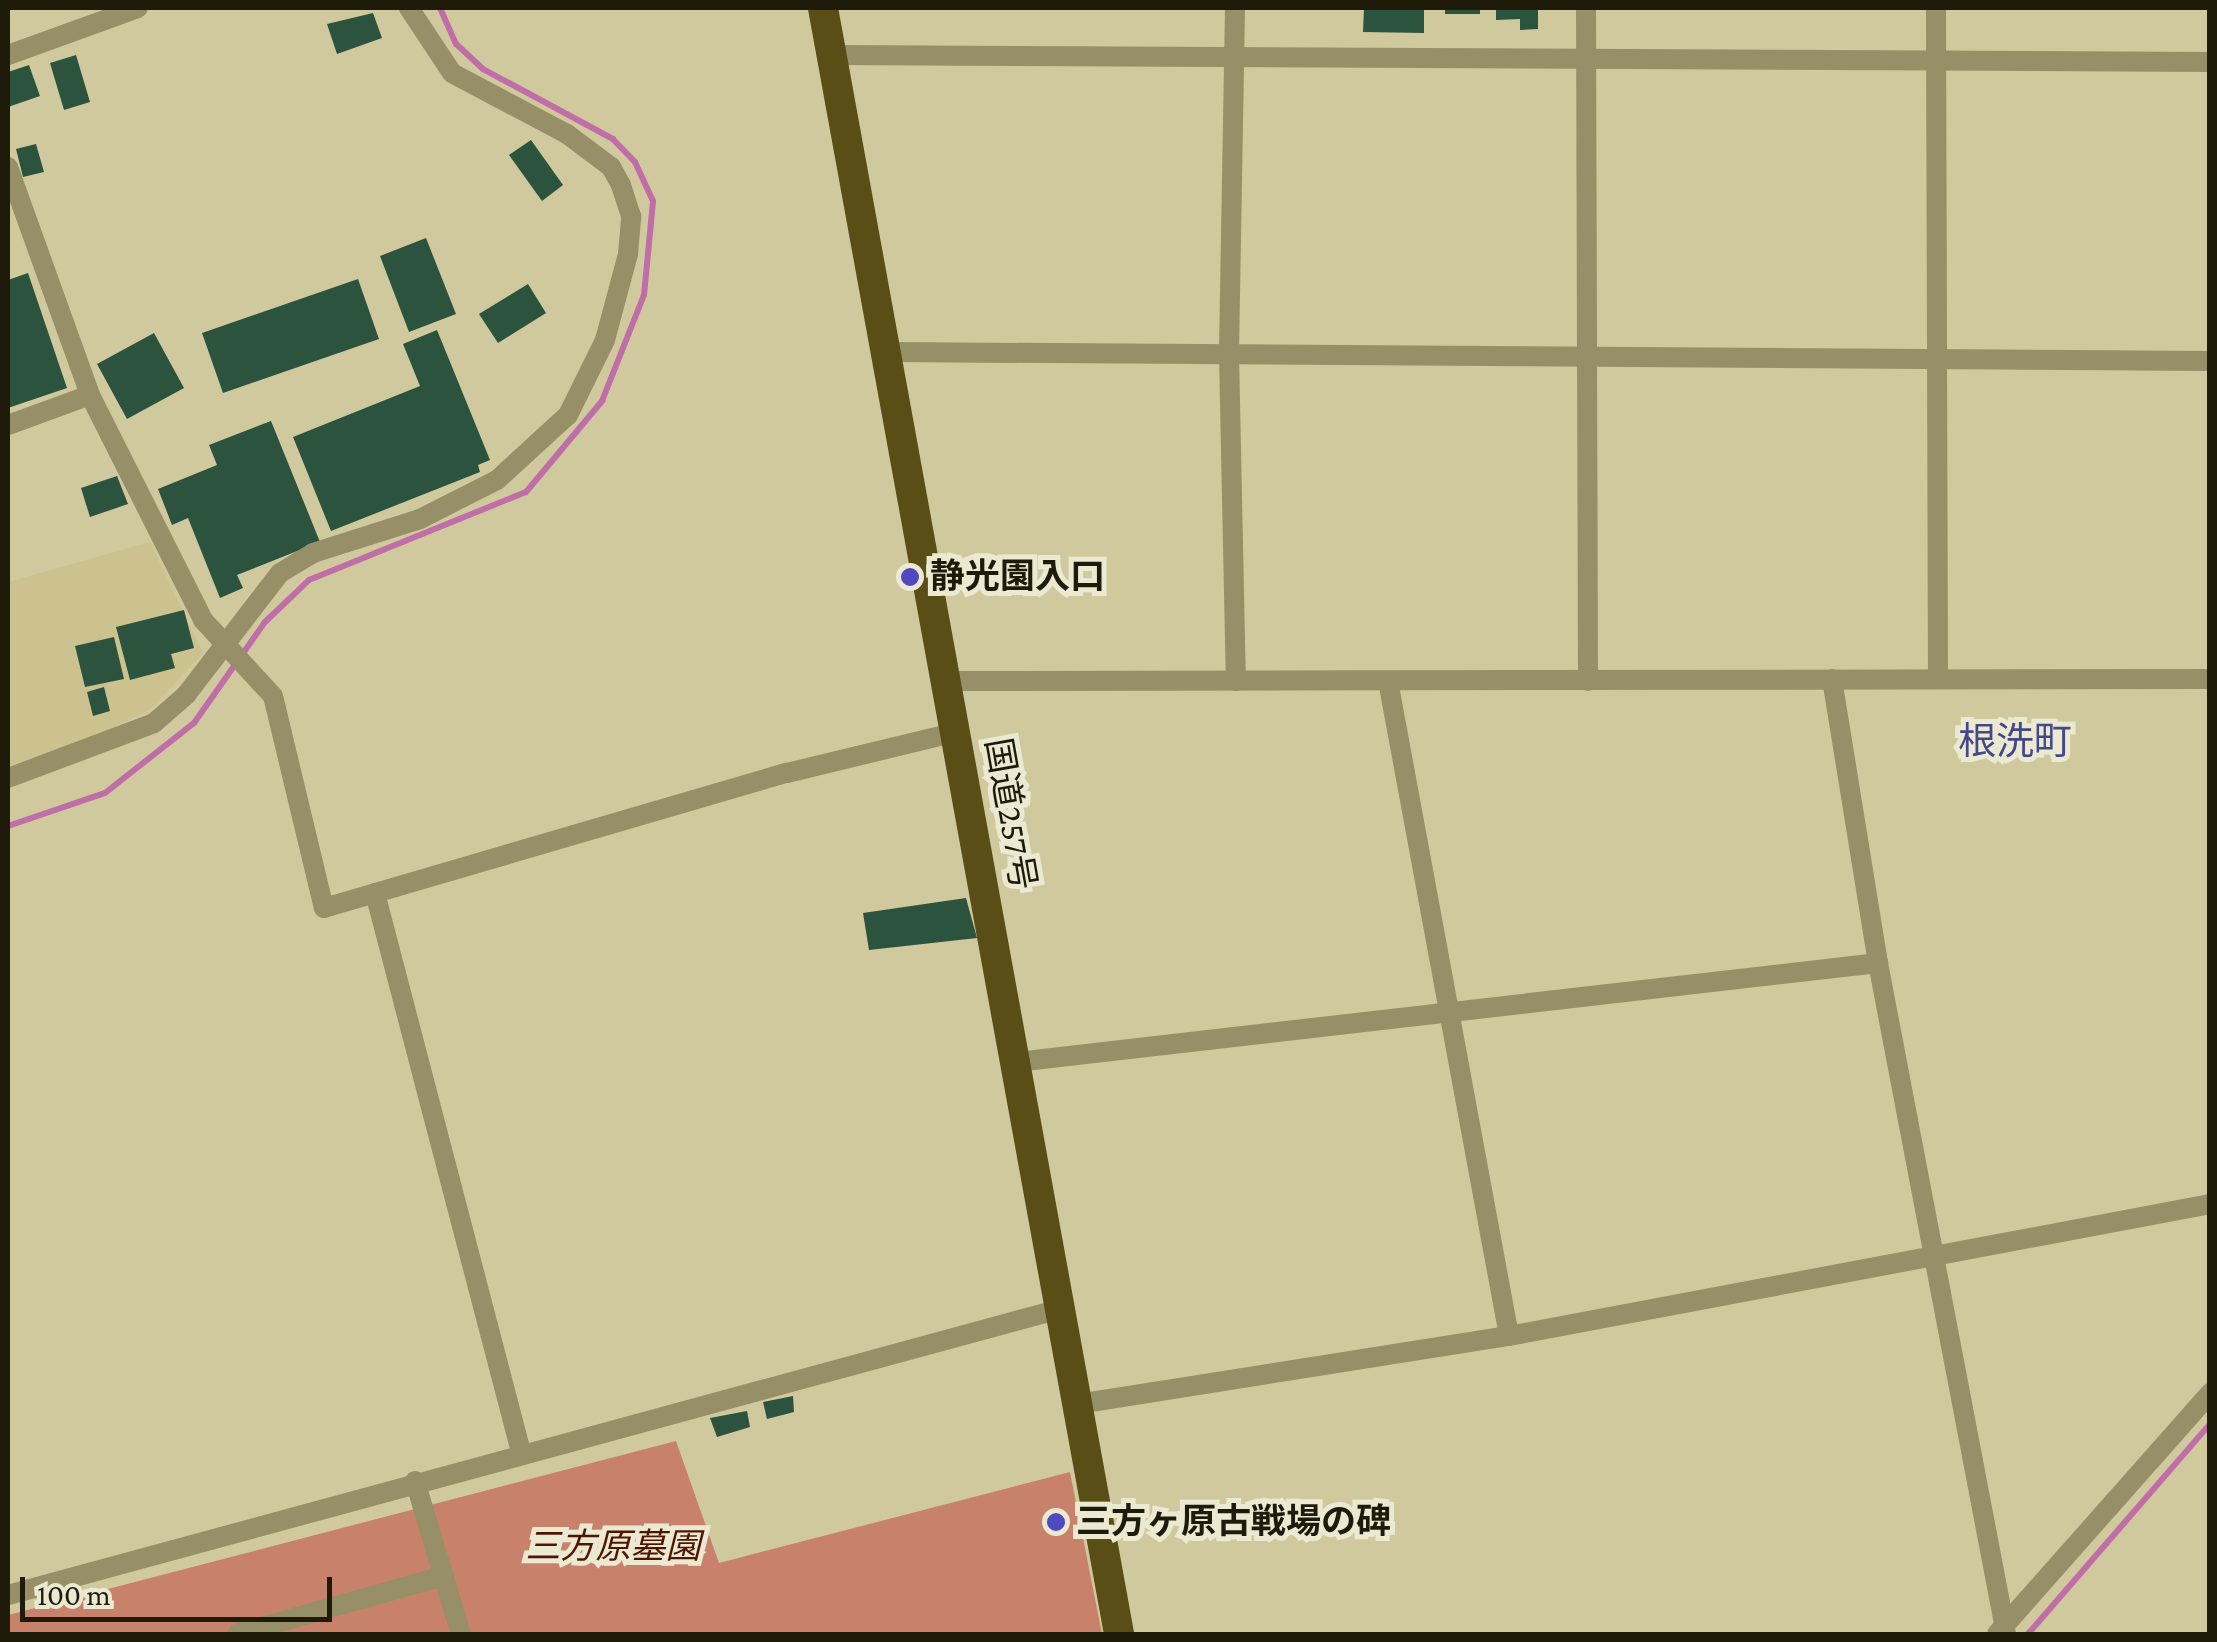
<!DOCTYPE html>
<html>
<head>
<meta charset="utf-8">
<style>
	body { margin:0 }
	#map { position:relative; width:2217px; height:1642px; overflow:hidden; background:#d0c99e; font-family:"Crimson Pro","Noto Sans JP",serif }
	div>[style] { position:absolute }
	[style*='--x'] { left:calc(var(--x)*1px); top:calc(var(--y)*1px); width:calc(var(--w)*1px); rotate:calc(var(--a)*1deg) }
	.built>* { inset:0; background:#cbc28f }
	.green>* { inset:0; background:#c8826b }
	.stream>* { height:6px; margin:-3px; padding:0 3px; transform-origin:3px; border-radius:3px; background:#bf6ea7 }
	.building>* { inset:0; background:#2c533e }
	.minor>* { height:20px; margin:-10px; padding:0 10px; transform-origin:10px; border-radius:10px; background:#968f68 }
	.highway>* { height:30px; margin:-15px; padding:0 15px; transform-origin:15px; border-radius:15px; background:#584e16 }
	.dots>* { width:28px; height:28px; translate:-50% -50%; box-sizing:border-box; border:5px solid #ece9d3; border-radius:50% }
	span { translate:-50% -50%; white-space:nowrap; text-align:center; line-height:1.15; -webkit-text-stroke:10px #ece9d3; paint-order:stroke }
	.poi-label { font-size:35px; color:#1e1b0a; font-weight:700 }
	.left { translate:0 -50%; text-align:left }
	.street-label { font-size:35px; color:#1e1b0a }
	.park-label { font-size:35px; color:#501500; font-style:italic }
	.neighbourhood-label { font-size:38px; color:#454886 }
	.frame { position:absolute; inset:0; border:10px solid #1e1b0a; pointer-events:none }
	.scale { position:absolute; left:20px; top:1577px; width:312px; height:45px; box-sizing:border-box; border:5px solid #1e1b0a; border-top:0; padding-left:12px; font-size:30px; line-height:35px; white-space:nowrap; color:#1e1b0a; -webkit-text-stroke:8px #ece9d3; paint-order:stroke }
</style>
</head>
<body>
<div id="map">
	<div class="built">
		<div style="clip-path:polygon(150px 542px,203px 653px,151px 709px,99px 735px,8px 766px,8px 582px)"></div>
	</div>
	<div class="green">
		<div style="clip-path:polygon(676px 1441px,719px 1563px,1070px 1472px,1102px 1634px,8px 1634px,8px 1615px)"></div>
	</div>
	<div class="stream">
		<div style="--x:8;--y:826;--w:102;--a:-18.8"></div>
		<div style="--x:105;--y:793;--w:113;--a:-38.2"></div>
		<div style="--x:194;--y:723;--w:123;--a:-54.9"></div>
		<div style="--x:265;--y:622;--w:61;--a:-43.7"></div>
		<div style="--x:309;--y:580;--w:234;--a:-22.1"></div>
		<div style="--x:526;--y:492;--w:119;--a:-50.1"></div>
		<div style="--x:602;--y:401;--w:114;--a:-68.4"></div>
		<div style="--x:644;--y:295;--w:94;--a:-84.5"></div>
		<div style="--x:653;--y:201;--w:43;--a:-114.8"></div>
		<div style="--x:635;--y:162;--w:32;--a:-134"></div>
		<div style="--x:613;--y:139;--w:148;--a:-151.7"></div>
		<div style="--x:483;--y:69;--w:37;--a:-137"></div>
		<div style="--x:456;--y:44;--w:39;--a:-114"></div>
		<div style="--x:2028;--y:1634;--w:278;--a:-49.1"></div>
	</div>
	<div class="building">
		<div style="clip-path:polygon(1364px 8px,1424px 8px,1424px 33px,1363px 32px)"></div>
		<div style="clip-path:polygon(1445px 8px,1480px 8px,1480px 14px,1445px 14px)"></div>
		<div style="clip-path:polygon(1496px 8px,1538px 8px,1538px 29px,1520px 30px,1520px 19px,1496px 20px)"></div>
		<div style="clip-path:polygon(373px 13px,382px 38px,337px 54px,327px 24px)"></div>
		<div style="clip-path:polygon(76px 55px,90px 102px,64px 110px,50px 63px)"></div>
		<div style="clip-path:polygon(29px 65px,40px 96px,8px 107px,8px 72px)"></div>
		<div style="clip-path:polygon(531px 140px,563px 185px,542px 201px,509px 155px)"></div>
		<div style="clip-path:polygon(36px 144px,44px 172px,23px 177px,16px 149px)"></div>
		<div style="clip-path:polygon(426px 238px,456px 314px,409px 332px,380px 256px)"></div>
		<div style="clip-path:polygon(28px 273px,67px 388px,8px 408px,8px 280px)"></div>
		<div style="clip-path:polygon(358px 279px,379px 339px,223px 393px,202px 333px)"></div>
		<div style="clip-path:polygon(528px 284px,546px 313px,498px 343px,479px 314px)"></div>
		<div style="clip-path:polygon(437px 330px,490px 460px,478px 465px,480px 472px,331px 531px,293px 437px,420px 386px,403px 344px)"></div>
		<div style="clip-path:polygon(154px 333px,184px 388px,127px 419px,97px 364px)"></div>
		<div style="clip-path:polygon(271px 421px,320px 542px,237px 575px,243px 588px,220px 598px,188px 518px,172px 525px,158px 489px,217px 465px,209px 445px)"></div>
		<div style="clip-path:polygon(117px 476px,128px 504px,90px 517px,81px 488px)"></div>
		<div style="clip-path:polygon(184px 610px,194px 648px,171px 654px,175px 668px,130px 680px,116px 627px)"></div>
		<div style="clip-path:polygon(114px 637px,124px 679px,85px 687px,75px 646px)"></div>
		<div style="clip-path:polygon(104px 687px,110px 711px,93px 716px,87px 692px)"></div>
		<div style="clip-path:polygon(966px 898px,977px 938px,869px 950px,863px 913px)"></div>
		<div style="clip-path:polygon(793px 1396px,794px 1412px,767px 1419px,763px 1402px)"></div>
		<div style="clip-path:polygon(747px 1411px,750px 1427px,717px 1437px,710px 1418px)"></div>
	</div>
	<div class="minor">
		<div style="--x:1235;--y:8;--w:346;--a:91"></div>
		<div style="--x:1229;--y:354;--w:327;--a:88.8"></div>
		<div style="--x:1586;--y:8;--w:673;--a:89.83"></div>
		<div style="--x:1936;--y:8;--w:669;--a:89.83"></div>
		<div style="--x:8;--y:55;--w:138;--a:-19.9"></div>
		<div style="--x:832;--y:55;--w:1378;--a:0.29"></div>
		<div style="--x:8;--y:167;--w:242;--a:70.2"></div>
		<div style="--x:90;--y:395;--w:252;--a:63.3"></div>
		<div style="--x:203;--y:620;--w:103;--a:47.4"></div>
		<div style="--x:273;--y:696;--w:218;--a:76.5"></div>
		<div style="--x:324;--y:908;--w:482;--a:-16.3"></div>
		<div style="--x:787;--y:773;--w:175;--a:-13.6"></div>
		<div style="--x:888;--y:352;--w:1322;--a:0.39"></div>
		<div style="--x:8;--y:425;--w:87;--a:-20.1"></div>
		<div style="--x:1832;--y:679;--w:288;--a:80.8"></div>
		<div style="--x:1878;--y:963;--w:683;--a:79.2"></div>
		<div style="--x:947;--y:681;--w:1263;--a:-0.09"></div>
		<div style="--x:1388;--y:681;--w:666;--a:79.53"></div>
		<div style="--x:8;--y:778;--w:156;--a:-20.6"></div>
		<div style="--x:154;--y:723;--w:43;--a:-41.2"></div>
		<div style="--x:186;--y:695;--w:154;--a:-52.4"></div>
		<div style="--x:280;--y:573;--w:39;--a:-31"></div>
		<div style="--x:313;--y:553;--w:112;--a:-17.6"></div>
		<div style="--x:420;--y:519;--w:86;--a:-26.9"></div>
		<div style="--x:497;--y:480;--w:96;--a:-42.5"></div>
		<div style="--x:568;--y:415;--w:84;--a:-63.7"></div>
		<div style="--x:605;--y:340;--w:89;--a:-75"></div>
		<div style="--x:628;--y:254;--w:38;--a:-85"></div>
		<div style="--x:631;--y:216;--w:33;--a:-108"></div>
		<div style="--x:621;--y:185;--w:21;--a:-119"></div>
		<div style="--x:611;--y:167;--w:55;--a:-143.1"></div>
		<div style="--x:567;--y:134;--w:130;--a:-152.1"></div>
		<div style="--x:452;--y:73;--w:78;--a:-123.5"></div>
		<div style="--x:375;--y:893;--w:578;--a:75.36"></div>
		<div style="--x:1016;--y:1062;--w:868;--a:-6.55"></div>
		<div style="--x:1078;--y:1404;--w:436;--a:-9"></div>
		<div style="--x:1509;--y:1336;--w:713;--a:-10.66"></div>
		<div style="--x:415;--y:1481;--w:160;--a:73.3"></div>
		<div style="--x:8;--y:1595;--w:1090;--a:-15.21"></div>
		<div style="--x:237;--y:1634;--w:215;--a:-15.7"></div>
		<div style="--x:1997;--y:1634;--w:322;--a:-48.5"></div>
	</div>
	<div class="highway">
		<div style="--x:823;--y:8;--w:1653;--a:79.68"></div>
	</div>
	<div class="dots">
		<div style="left:910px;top:577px;background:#4f4ac1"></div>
		<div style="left:1056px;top:1522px;background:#4f4ac1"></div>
	</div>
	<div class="poi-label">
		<span class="left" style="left:930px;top:577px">静光園入口</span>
		<span class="left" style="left:1076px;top:1522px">三方ヶ原古戦場の碑</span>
	</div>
	<div class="street-label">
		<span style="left:1010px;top:814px;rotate:80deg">国道257号</span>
	</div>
	<div class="park-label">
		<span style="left:613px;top:1547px">三方原墓園</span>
	</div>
	<div class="neighbourhood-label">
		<span style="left:2015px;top:742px">根洗町</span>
	</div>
	<div class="frame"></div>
	<div class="scale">100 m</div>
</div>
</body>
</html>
